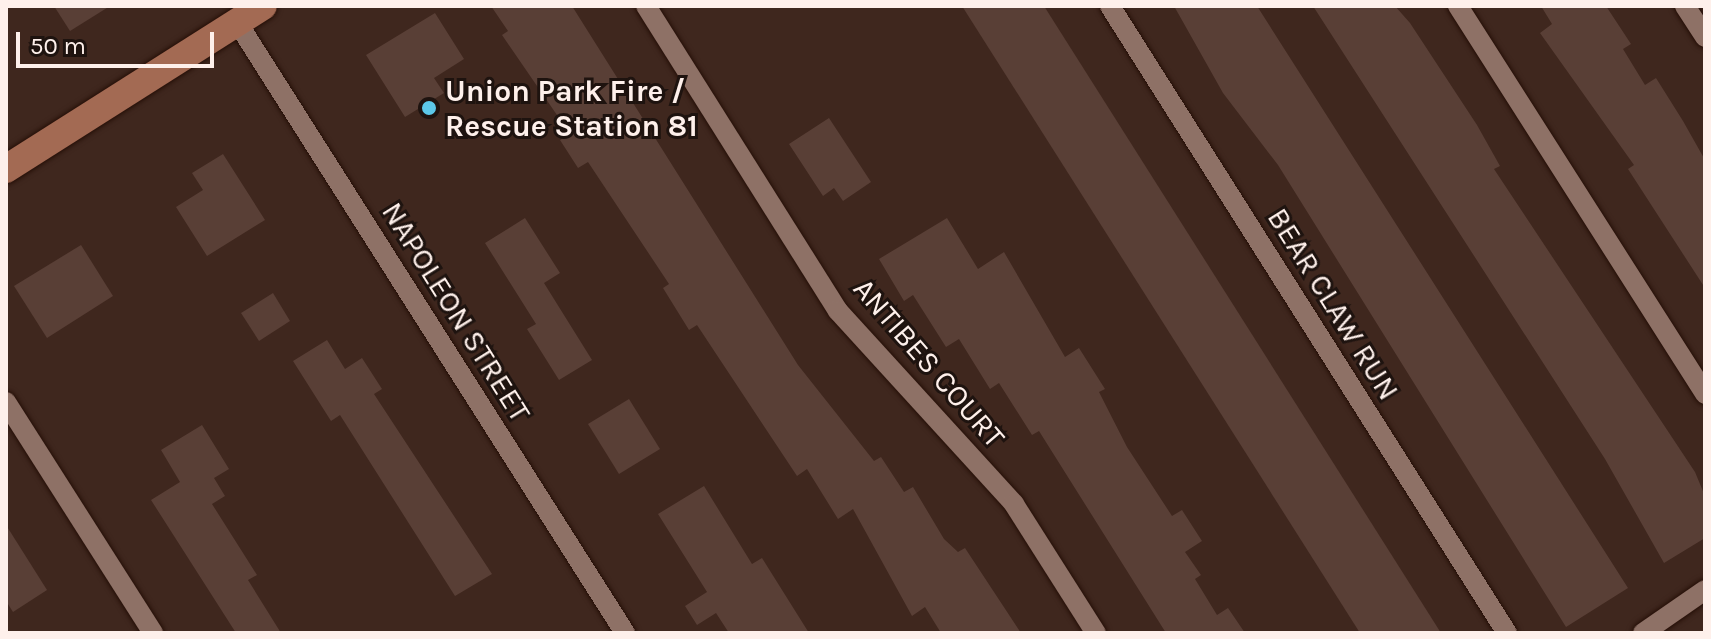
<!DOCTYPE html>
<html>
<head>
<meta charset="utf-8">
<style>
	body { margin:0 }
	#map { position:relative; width:1711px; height:639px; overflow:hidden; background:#3f271e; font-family:Karla,sans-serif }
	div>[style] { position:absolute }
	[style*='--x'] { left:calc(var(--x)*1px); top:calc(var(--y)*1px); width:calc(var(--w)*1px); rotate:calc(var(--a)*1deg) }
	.building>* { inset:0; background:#593f36 }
	.roads { filter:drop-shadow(0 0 2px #250f07) drop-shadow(0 0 2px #250f07) }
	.street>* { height:20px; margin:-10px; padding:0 10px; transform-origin:10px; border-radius:10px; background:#8e7166 }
	.secondary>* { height:28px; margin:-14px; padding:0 14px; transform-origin:14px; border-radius:14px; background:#a36a53 }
	.dots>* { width:22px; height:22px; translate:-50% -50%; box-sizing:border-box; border:4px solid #1e130f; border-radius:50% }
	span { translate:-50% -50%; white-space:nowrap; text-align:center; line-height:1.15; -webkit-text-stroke:6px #1e130f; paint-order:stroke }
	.poi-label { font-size:30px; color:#fef0eb; font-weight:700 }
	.left { translate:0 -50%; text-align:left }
	.street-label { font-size:30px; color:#fef0eb }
	.frame { position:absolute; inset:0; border:8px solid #fef0eb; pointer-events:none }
	.scale { position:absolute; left:16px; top:32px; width:198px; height:36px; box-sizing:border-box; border:4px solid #fef0eb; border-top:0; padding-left:10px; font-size:24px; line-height:28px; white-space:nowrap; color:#fef0eb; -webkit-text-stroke:6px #1e130f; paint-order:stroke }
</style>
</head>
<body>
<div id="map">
	<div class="building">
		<div style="clip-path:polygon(54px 6px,110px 6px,70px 31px)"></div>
		<div style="clip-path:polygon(491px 6px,572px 6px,798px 365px,874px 461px,881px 457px,904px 492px,913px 487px,944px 539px,958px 552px,965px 548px,1021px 633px,941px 633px,925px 607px,912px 616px,853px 509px,838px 519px,807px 469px,797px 476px,697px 325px,689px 330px,663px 288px,669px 284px,588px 162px,578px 168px,560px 140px,570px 134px,502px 35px,508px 31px)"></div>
		<div style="clip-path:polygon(962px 6px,1044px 6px,1441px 633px,1360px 633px)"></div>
		<div style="clip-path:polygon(1174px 6px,1257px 6px,1628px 588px,1566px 627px,1278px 165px,1223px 93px)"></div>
		<div style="clip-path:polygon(1313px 6px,1395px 6px,1410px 23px,1477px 125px,1500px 166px,1494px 169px,1695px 472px,1705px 496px,1705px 538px,1664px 563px,1605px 459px)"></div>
		<div style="clip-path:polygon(1541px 6px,1606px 6px,1631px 44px,1623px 49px,1645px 85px,1656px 78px,1683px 121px,1705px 160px,1705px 288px,1628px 169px,1634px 165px,1540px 33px,1552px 24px)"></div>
		<div style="clip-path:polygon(435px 13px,464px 59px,434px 78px,444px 93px,405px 117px,366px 55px)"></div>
		<div style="clip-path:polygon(829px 118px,871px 182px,843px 201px,834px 188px,823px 196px,789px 144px)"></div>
		<div style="clip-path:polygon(223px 154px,265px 220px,207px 256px,176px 207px,203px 190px,192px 173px)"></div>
		<div style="clip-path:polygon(525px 218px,560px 273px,544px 283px,592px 360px,559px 380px,527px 329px,536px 324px,485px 243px)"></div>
		<div style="clip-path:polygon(947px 218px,978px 269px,1004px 252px,1065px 357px,1079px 348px,1105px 389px,1099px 392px,1127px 447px,1172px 516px,1182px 510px,1202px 541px,1185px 552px,1201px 575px,1195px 579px,1217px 615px,1228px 608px,1245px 633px,1166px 633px,1039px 431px,1032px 435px,999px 383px,990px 389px,959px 339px,946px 347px,913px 295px,904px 301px,879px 259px)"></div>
		<div style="clip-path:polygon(81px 245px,113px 296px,47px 338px,14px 286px)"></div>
		<div style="clip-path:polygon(273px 293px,290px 321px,259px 341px,241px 313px)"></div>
		<div style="clip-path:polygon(327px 340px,345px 369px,362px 358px,382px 389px,374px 394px,492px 574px,455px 596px,340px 415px,331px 421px,293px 361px)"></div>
		<div style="clip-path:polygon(629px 399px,660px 449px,619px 474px,588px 424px)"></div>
		<div style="clip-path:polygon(202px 425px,229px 469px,214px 478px,225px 496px,212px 504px,257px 575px,248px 580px,281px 633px,236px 633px,151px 500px,180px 482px,161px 450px)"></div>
		<div style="clip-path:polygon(704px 486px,752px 564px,762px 558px,809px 633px,729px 633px,716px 613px,697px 625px,685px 606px,707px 592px,658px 514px)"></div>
		<div style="clip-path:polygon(6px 525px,47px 590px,13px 612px,6px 601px)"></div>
	</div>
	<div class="roads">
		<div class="street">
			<div style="--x:646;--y:6;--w:360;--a:57.8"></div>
			<div style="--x:838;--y:311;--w:261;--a:47.6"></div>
			<div style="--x:1014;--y:504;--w:153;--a:57.6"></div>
			<div style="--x:1110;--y:6;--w:742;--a:57.66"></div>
			<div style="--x:1458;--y:6;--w:460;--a:57.5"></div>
			<div style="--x:1685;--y:6;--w:37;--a:57"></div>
			<div style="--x:237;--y:22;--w:724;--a:57.58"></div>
			<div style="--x:6;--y:402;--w:274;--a:57.5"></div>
			<div style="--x:1643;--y:633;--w:75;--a:-34.7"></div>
		</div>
		<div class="secondary">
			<div style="--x:6;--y:169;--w:304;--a:-32.4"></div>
		</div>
	</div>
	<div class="dots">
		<div style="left:429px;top:108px;background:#5cc7e8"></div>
	</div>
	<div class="poi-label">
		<span class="left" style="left:445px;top:108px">Union Park Fire /<br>Rescue Station 81</span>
	</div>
	<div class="street-label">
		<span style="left:1333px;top:304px;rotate:58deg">BEAR CLAW RUN</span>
		<span style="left:456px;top:312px;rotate:58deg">NAPOLEON STREET</span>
		<span style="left:929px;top:363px;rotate:49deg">ANTIBES COURT</span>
	</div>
	<div class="frame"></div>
	<div class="scale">50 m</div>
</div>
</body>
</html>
